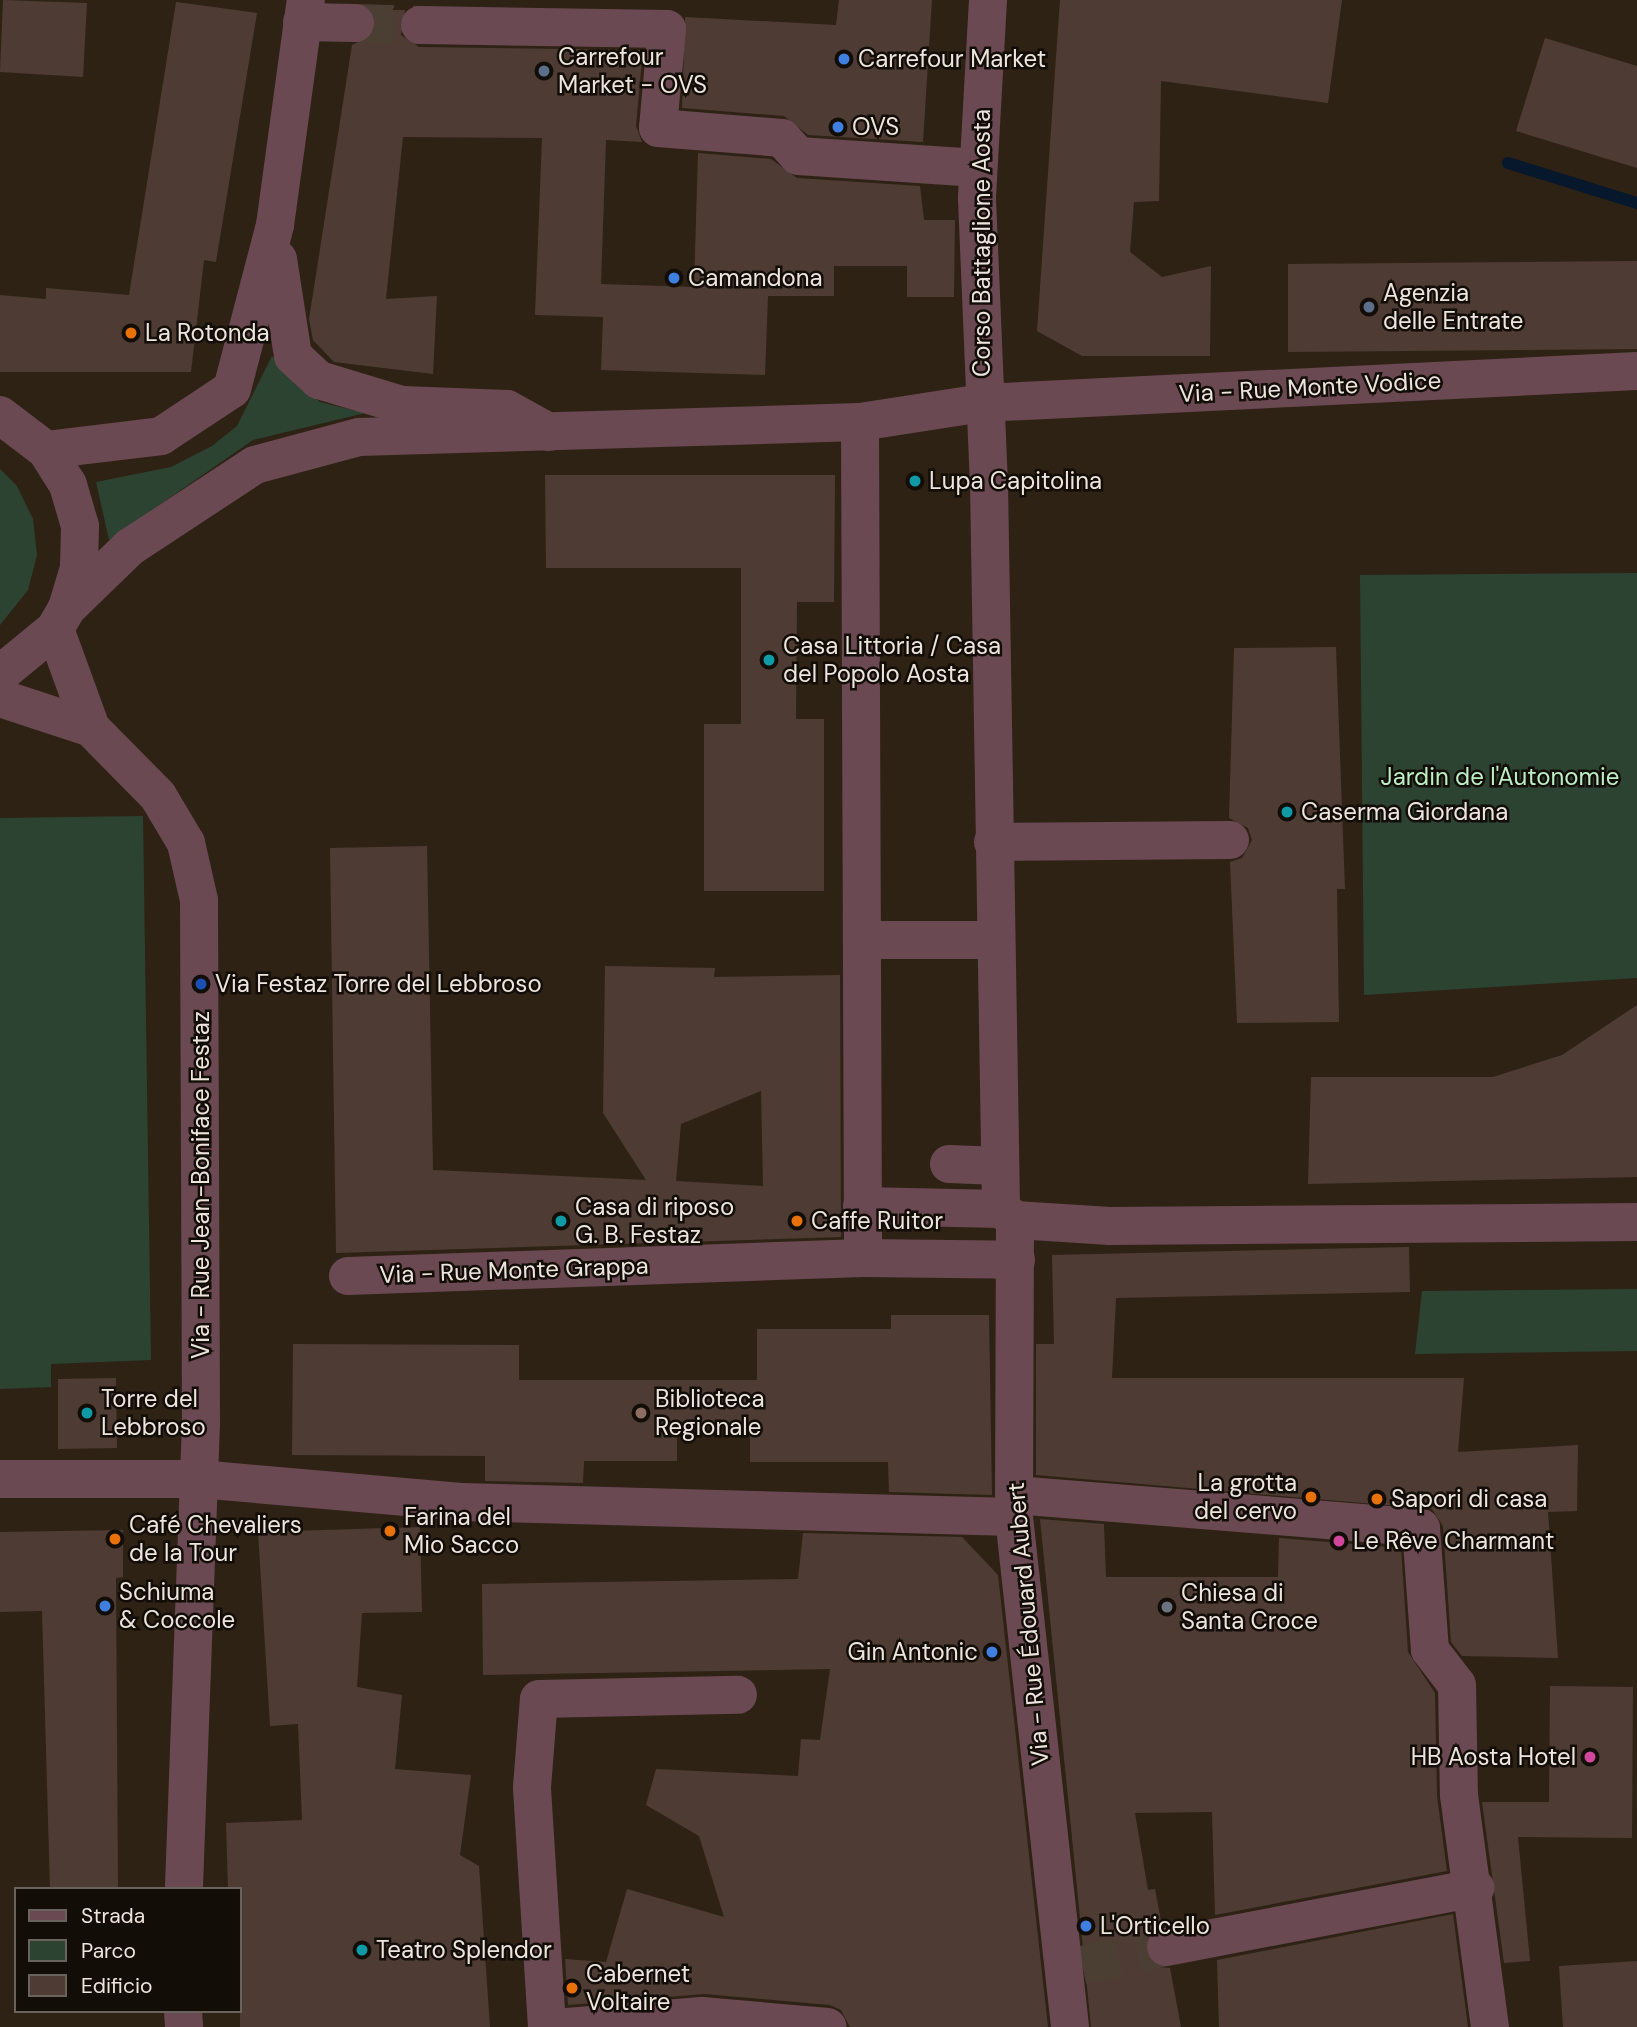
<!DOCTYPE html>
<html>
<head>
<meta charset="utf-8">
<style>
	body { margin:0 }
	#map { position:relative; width:1637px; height:2027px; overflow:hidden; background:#2e2215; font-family:"DM Sans",sans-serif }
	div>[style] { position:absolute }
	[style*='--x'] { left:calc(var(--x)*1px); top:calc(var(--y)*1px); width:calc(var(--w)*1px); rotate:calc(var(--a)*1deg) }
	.green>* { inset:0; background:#2c4331 }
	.stream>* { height:12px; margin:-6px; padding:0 6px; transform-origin:6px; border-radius:6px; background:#07172c }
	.building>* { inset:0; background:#4e3c34 }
	.minor-tunnel>* { height:38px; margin-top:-19px; transform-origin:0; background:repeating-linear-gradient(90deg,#4b3f33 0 38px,transparent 0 57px) }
	.minor>* { height:38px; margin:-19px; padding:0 19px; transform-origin:19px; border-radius:19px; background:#6b4953 }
	.dots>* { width:19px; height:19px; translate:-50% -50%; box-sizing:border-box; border:4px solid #120d07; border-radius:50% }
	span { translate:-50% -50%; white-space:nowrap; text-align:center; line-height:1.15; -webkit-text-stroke:5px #120d07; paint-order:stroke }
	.poi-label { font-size:24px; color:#ede5dd }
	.left { translate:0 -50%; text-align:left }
	.right { translate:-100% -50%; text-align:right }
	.street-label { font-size:24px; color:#ede5dd }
	.park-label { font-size:24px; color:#bbeec5 }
	.legend { position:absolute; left:14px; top:1887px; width:228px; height:126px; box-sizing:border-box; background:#120d07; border:2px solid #6a635d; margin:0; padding:9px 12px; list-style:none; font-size:21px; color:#ede5dd }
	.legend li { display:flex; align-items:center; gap:14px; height:35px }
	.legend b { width:35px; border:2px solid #6a635d }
</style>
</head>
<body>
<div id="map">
	<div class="green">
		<div style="clip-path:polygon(272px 356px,320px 402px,365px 413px,253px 440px,109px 540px,96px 482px,171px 467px,212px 446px,237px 426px)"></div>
		<div style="clip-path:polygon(0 469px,17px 486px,33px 519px,37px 555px,28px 590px,0 625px)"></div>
		<div style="clip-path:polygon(1637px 573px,1637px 978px,1364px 995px,1360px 575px)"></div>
		<div style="clip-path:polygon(143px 816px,151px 1360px,51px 1364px,51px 1387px,0 1389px,0 818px)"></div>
		<div style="clip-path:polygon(1637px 1289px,1637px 1351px,1415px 1354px,1422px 1291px)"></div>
	</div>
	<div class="stream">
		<div style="--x:1508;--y:163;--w:135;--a:17.2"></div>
	</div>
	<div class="building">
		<div style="clip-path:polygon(3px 0,87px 3px,83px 77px,0 72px)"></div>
		<div style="clip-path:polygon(839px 0,932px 0,923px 142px,808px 135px,784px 116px,682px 108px,685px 17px,836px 25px)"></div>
		<div style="clip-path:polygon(1060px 0,1342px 0,1328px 103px,1161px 81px,1159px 201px,1134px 202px,1130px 252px,1162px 277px,1211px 266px,1210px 356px,1082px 356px,1037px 331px)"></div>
		<div style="clip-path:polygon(176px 2px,257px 13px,216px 262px,204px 260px,191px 372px,0 372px,0 295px,46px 299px,46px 288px,129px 295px)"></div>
		<div style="clip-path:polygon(372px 10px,405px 10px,401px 35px,419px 47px,643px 50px,636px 126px,642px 142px,606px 140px,601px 284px,694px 287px,698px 153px,771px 159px,797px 178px,920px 186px,924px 220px,955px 220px,954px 297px,907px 297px,907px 266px,834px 266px,834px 296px,768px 296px,765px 375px,601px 370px,603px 317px,535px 315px,542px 138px,403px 137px,386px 299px,437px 296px,433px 374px,334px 362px,313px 340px,309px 319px,352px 45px,374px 34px)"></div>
		<div style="clip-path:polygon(1545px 38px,1637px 66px,1637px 168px,1516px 131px)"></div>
		<div style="clip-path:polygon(1637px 261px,1637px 349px,1288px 352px,1288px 264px)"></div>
		<div style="clip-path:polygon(545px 475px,835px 475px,834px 602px,797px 602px,796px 719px,824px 719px,824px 891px,704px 891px,704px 724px,741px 724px,741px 568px,546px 568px)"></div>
		<div style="clip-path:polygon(1336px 647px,1345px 889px,1337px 889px,1339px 1022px,1237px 1023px,1230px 862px,1242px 858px,1252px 840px,1248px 828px,1229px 818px,1234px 648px)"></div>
		<div style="clip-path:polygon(evenodd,427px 846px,433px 1170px,646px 1180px,603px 1113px,605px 966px,715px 968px,714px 977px,840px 975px,841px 1237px,336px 1253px,330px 848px,427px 846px,761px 1091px,763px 1186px,676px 1181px,681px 1124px,761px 1091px)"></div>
		<div style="clip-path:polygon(1637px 1005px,1637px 1177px,1308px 1184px,1311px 1077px,1493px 1077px,1562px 1055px)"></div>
		<div style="clip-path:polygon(1409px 1247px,1410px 1292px,1116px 1298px,1112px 1378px,1464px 1378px,1458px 1452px,1578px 1445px,1577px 1511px,1548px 1512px,1558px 1658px,1462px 1656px,1451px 1642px,1443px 1526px,1432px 1509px,1036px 1475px,1036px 1344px,1054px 1344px,1052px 1255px)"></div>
		<div style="clip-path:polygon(891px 1315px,989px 1315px,992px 1495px,889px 1492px,888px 1462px,750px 1462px,750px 1427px,677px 1427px,677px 1461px,584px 1461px,583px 1483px,485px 1481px,485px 1456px,292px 1455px,293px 1344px,519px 1345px,519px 1380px,757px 1380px,757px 1329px,891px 1329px)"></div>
		<div style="clip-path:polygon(116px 1378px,117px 1448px,58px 1449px,58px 1379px)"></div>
		<div style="clip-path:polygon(1040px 1519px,1104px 1524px,1106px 1577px,1278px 1577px,1279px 1538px,1401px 1548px,1408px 1652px,1435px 1693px,1437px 1796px,1447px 1871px,1215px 1915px,1212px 1812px,1135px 1813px,1148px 1890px,1155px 1889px,1162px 1926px,1146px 1939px,1145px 1952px,1158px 1967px,1170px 1968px,1181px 2027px,1091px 2027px)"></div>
		<div style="clip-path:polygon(420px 1527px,422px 1612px,362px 1613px,357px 1687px,402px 1695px,395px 1769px,471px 1775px,460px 1855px,479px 1866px,490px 2027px,240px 2027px,240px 1889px,228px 1889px,226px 1823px,302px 1820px,298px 1724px,270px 1726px,258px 1532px)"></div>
		<div style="clip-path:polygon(123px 1530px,123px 1577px,116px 1578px,118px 1889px,50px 1889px,42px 1611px,0 1612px,0 1532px)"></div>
		<div style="clip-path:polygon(803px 1533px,962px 1537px,998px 1575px,1048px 2027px,850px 2027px,841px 2010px,830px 2005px,704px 1994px,568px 2005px,565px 1959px,606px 1962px,627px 1889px,724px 1917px,699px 1836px,646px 1805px,656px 1769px,798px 1776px,801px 1739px,820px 1740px,830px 1669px,483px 1675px,482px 1584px,798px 1579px)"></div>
		<div style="clip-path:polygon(1550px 1686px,1633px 1687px,1632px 1838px,1518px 1837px,1530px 1961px,1504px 1963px,1482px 1802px,1549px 1802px)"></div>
		<div style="clip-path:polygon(1453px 1914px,1468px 2027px,1219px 2027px,1217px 1960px)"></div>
		<div style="clip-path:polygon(1637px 1961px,1637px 2027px,1563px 2027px,1559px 1966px)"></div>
	</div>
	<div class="minor-tunnel">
		<div style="--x:355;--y:23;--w:65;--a:1.8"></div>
		<div style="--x:1082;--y:1965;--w:86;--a:-12.1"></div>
	</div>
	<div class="minor">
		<div style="--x:988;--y:0;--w:199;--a:93.2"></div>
		<div style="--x:977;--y:199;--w:284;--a:87.6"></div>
		<div style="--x:989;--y:483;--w:726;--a:89.05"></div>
		<div style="--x:302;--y:22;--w:53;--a:1.1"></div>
		<div style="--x:420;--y:25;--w:247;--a:0.9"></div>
		<div style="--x:667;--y:29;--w:99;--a:95.2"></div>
		<div style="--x:658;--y:128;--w:124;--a:4.6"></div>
		<div style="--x:782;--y:138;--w:24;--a:48"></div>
		<div style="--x:798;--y:156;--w:180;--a:3.8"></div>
		<div style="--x:278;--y:259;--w:98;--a:81.2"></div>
		<div style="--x:293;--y:356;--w:35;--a:43"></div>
		<div style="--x:319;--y:380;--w:87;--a:16.8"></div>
		<div style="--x:402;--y:405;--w:105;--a:2.2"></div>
		<div style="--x:507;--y:409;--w:48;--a:28.7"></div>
		<div style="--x:0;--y:415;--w:58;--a:37.3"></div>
		<div style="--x:46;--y:450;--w:41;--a:57.8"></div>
		<div style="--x:68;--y:485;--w:43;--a:73.7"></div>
		<div style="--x:80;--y:526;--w:42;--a:91.4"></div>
		<div style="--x:79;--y:568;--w:42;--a:106.7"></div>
		<div style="--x:67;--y:608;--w:24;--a:120"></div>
		<div style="--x:55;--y:629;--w:71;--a:140.7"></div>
		<div style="--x:860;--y:422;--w:836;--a:89.79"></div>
		<div style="--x:46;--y:450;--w:116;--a:-6.9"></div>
		<div style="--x:161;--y:436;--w:85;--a:-33.5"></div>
		<div style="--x:232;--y:389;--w:170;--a:-75.3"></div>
		<div style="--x:275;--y:225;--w:227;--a:-82.2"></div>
		<div style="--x:67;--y:608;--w:88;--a:-44.1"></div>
		<div style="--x:130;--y:547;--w:149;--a:-33.3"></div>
		<div style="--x:255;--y:465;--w:108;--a:-15.1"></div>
		<div style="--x:359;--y:437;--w:501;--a:-1.71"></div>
		<div style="--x:860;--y:422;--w:124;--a:-8.8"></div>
		<div style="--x:983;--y:403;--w:655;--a:-2.8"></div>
		<div style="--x:55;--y:629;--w:105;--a:70"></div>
		<div style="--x:91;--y:728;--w:95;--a:45.4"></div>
		<div style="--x:158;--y:796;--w:55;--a:59.2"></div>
		<div style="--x:186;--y:843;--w:58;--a:77.2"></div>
		<div style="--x:199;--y:900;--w:523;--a:89.78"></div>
		<div style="--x:201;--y:1423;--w:466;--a:92.1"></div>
		<div style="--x:0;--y:698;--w:96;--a:18.2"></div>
		<div style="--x:993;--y:842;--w:237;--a:-0.5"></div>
		<div style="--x:863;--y:940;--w:131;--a:0"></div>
		<div style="--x:949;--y:1164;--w:51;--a:2.2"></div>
		<div style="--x:862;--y:1206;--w:139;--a:1.2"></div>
		<div style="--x:1001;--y:1209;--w:18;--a:38"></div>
		<div style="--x:1015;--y:1220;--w:95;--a:3.6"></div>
		<div style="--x:1110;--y:1226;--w:527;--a:-0.43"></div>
		<div style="--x:1015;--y:1220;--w:297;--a:90.2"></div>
		<div style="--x:1014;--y:1517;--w:513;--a:83.73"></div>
		<div style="--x:348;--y:1276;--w:515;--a:-2"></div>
		<div style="--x:863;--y:1258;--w:153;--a:0.7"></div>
		<div style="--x:0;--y:1479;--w:199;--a:0"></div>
		<div style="--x:199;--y:1479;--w:263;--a:5"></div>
		<div style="--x:461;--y:1502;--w:553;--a:1.55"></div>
		<div style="--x:1015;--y:1495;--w:407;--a:4.6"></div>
		<div style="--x:1421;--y:1528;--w:122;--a:85.8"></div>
		<div style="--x:1430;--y:1650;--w:44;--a:52.4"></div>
		<div style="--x:1457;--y:1685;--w:110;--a:89"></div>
		<div style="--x:1459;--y:1795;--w:234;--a:82.4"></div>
		<div style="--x:1166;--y:1947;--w:315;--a:-10.8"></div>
		<div style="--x:183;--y:2011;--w:16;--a:86"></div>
		<div style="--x:547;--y:2027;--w:240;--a:-93.6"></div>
		<div style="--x:532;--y:1787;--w:88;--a:-85.5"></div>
		<div style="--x:539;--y:1699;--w:199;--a:-1.2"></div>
		<div style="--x:567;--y:2027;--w:135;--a:-4.7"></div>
		<div style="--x:702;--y:2016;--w:126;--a:5"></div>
	</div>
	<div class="dots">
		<div style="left:844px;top:59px;background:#3f7fe0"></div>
		<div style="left:544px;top:71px;background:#5c6f8a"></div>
		<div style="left:838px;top:127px;background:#3f7fe0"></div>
		<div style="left:674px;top:278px;background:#3f7fe0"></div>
		<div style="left:1369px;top:307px;background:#5c6f8a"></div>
		<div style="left:131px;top:333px;background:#e8710a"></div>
		<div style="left:915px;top:481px;background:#0f9aa8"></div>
		<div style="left:769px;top:660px;background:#0f9aa8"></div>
		<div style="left:1287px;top:812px;background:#0f9aa8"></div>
		<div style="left:201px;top:984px;background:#1a4fb4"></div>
		<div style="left:561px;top:1221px;background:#0f9aa8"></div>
		<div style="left:797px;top:1221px;background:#e8710a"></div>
		<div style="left:87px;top:1413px;background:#0f9aa8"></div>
		<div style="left:641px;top:1413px;background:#8d6e63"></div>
		<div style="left:1311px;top:1497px;background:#e8710a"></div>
		<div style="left:1377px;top:1499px;background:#e8710a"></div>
		<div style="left:390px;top:1531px;background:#e8710a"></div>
		<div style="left:115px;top:1539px;background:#e8710a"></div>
		<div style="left:1339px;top:1541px;background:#d1479c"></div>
		<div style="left:105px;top:1606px;background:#3f7fe0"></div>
		<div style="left:1167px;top:1607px;background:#6b7280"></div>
		<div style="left:992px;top:1652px;background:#3f7fe0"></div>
		<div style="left:1590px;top:1757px;background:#d1479c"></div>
		<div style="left:1086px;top:1926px;background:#3f7fe0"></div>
		<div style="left:362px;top:1950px;background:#0f9aa8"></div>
		<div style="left:572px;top:1988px;background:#e8710a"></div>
	</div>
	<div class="poi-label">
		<span class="left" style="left:558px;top:71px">Carrefour<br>Market - OVS</span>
		<span class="left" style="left:858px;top:59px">Carrefour Market</span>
		<span class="left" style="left:852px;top:127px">OVS</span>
		<span class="left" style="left:688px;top:278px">Camandona</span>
		<span class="left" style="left:1383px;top:307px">Agenzia<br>delle Entrate</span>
		<span class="left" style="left:145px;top:333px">La Rotonda</span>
		<span class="left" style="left:929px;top:481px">Lupa Capitolina</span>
		<span class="left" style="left:783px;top:660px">Casa Littoria / Casa<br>del Popolo Aosta</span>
		<span class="left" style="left:1301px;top:812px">Caserma Giordana</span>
		<span class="left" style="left:215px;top:984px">Via Festaz Torre del Lebbroso</span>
		<span class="left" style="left:575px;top:1221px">Casa di riposo<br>G. B. Festaz</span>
		<span class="left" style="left:811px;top:1221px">Caffe Ruitor</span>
		<span class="left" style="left:101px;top:1413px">Torre del<br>Lebbroso</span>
		<span class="left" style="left:655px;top:1413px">Biblioteca<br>Regionale</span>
		<span class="right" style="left:1297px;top:1497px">La grotta<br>del cervo</span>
		<span class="left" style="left:1391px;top:1499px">Sapori di casa</span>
		<span class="left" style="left:404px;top:1531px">Farina del<br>Mio Sacco</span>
		<span class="left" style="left:129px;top:1539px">Café Chevaliers<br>de la Tour</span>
		<span class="left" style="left:1353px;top:1541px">Le Rêve Charmant</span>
		<span class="left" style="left:119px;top:1606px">Schiuma<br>&amp; Coccole</span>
		<span class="left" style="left:1181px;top:1607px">Chiesa di<br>Santa Croce</span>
		<span class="right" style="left:978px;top:1652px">Gin Antonic</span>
		<span class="right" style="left:1576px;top:1757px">HB Aosta Hotel</span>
		<span class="left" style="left:1100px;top:1926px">L'Orticello</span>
		<span class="left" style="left:376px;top:1950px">Teatro Splendor</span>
		<span class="left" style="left:586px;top:1988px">Cabernet<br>Voltaire</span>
	</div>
	<div class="street-label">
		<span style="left:982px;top:243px;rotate:-90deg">Corso Battaglione Aosta</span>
		<span style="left:1310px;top:387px;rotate:-3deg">Via - Rue Monte Vodice</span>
		<span style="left:201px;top:1185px;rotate:-90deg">Via - Rue Jean-Boniface Festaz</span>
		<span style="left:514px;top:1270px;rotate:-2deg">Via - Rue Monte Grappa</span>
		<span style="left:1028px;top:1624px;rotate:-95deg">Via - Rue Édouard Aubert</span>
	</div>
	<div class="park-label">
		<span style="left:1500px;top:777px">Jardin de l'Autonomie</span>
	</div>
	<ul class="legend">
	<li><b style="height:9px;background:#6b4953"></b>Strada</li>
	<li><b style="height:19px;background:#2c4331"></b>Parco</li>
	<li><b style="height:19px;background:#4e3c34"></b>Edificio</li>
	</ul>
</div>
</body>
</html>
